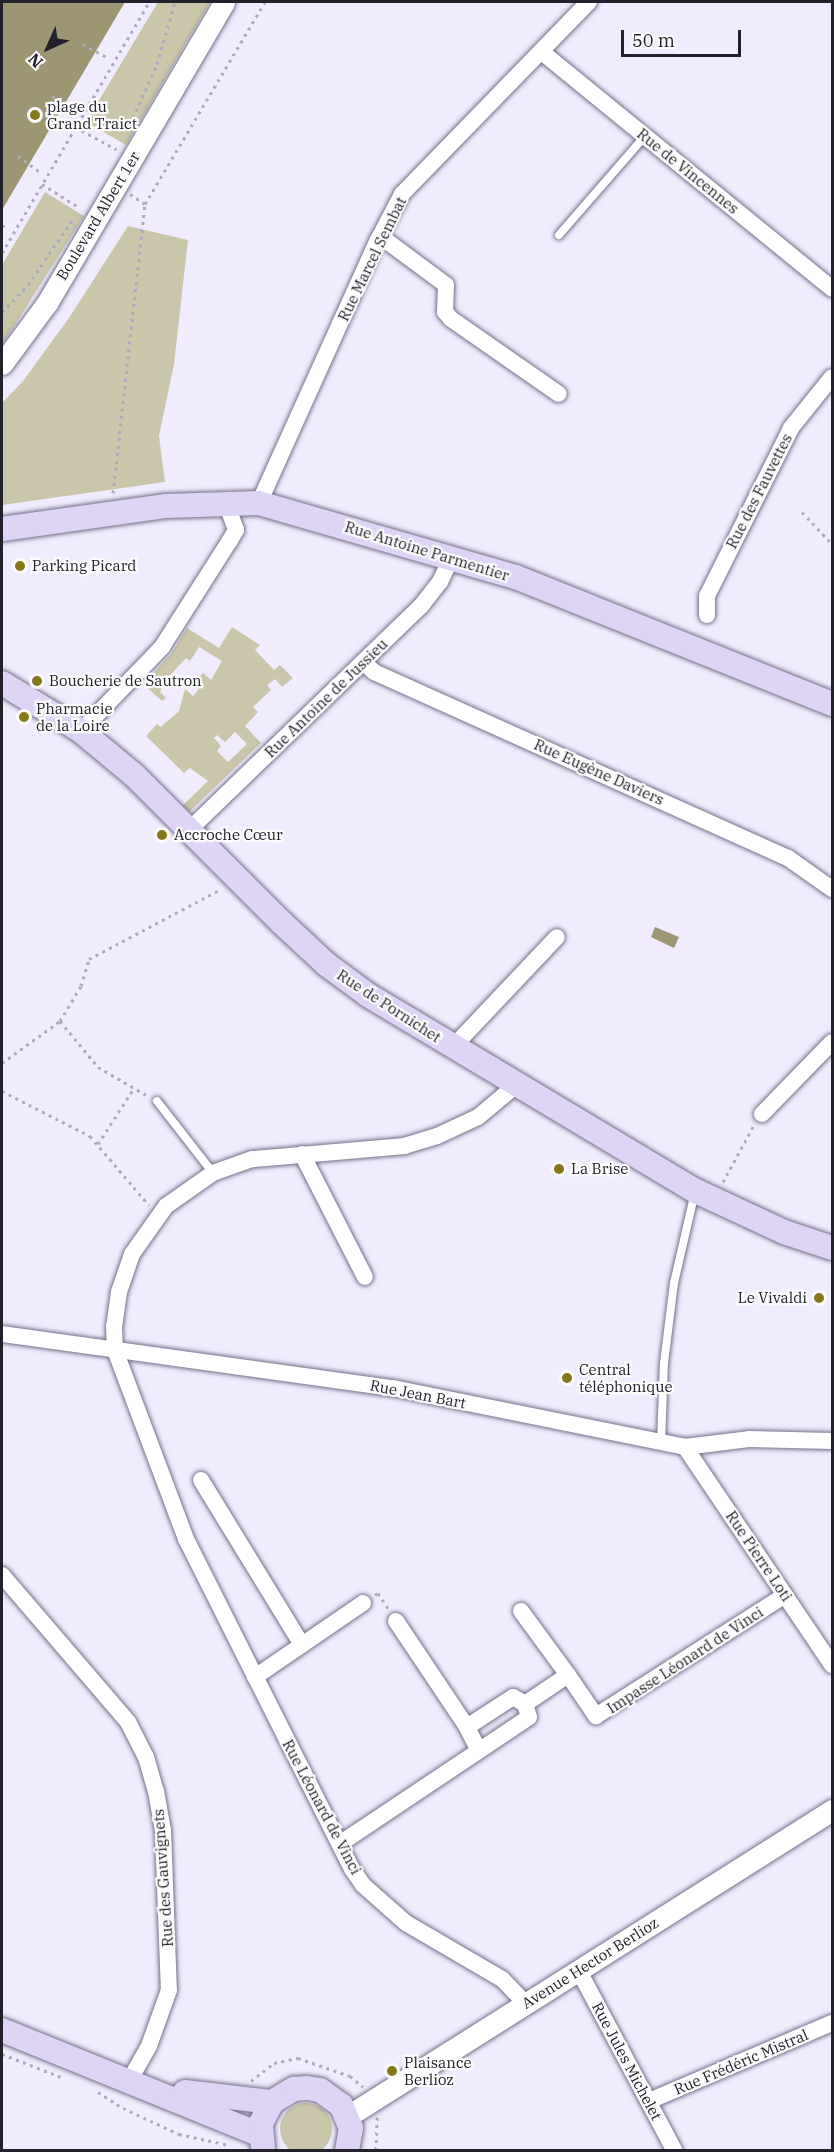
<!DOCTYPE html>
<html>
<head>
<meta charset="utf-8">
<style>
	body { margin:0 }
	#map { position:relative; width:834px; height:2152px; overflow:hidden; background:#f0ecfe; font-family:"IBM Plex Serif",serif }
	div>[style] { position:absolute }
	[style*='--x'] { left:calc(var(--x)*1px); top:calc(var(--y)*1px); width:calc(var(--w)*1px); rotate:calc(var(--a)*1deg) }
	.green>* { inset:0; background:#cac6a9 }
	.round { border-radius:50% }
	.water>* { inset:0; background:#9c9673 }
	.path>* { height:3px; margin-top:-1.5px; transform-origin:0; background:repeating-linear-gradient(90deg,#adaab9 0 3px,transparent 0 7.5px) }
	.roads { filter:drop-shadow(0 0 2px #75708a) drop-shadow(0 0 2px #75708a) }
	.service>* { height:8px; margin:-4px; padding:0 4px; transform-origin:4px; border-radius:4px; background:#fff }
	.minor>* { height:16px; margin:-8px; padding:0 8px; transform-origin:8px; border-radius:8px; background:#fff }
	.tertiary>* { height:21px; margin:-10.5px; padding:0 10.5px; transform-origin:10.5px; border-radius:10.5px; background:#fff }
	.secondary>* { height:24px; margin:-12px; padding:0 12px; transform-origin:12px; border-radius:12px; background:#ded4f5 }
	.dots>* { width:16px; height:16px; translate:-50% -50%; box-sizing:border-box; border:3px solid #fcfcfc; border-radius:50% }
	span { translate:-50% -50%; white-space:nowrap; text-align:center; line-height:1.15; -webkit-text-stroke:4.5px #fcfcfc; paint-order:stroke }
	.poi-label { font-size:15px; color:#22202a }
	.left { translate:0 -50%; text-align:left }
	.right { translate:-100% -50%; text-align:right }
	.street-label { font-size:15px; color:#22202a }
	.frame { position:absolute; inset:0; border:3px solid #22202a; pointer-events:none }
	.north { position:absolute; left:18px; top:18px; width:60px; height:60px; -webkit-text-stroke:4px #fcfcfc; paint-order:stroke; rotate:225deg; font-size:16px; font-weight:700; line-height:24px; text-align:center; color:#22202a }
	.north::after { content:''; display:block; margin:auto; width:21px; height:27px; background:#22202a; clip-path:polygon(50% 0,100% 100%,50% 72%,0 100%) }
	.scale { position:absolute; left:621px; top:30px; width:120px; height:27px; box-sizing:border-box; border:3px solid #22202a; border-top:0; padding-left:8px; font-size:18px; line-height:21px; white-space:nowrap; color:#22202a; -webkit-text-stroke:4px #fcfcfc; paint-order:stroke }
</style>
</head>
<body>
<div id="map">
	<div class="green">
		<div style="clip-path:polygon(158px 2px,210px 2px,126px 145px,86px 122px)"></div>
		<div style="clip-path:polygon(45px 192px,84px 216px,2px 345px,2px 265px)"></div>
		<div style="clip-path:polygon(128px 226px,188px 240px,174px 364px,159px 436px,165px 482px,2px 505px,2px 403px,23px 381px,69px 318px)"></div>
		<div style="clip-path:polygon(evenodd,232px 627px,260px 645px,255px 650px,274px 670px,280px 665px,293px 678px,282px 687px,275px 679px,267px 685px,271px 690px,253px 707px,258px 712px,245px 726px,261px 743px,189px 812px,183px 805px,208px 781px,190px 768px,184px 773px,146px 736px,157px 724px,161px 727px,179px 711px,185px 689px,193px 696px,199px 689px,194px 683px,203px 673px,211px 680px,222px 661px,199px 647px,190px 661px,186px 658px,164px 682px,160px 692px,166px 698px,162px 701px,143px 684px,171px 654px,187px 628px,219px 648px,232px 627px,235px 732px,247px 744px,228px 762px,217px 751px,221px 746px,214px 738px,217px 735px,225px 742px,235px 732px)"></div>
		<div class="round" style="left:280px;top:2103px;width:52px;height:52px"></div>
	</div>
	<div class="water">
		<div style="clip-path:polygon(2px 2px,125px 2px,2px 210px)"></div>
		<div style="clip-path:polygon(655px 927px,679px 937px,674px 948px,651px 937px)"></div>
	</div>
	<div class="path">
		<div style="--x:83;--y:44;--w:29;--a:29"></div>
		<div style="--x:52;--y:96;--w:29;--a:29"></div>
		<div style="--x:133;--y:118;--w:59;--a:-66"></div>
		<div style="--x:157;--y:64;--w:65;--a:-73.8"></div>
		<div style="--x:75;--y:127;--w:47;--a:28.2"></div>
		<div style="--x:18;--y:156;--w:27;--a:36"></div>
		<div style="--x:42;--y:184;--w:45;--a:32.3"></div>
		<div style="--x:145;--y:204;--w:235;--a:-59.3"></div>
		<div style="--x:2;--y:225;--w:6;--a:39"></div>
		<div style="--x:2;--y:253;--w:291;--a:-59.6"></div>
		<div style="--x:2;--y:312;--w:37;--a:-46"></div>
		<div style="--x:28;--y:285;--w:80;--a:-55.7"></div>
		<div style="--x:113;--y:493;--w:291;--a:-83.7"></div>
		<div style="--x:145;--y:204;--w:18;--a:-146"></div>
		<div style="--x:802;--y:512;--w:44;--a:46.8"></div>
		<div style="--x:60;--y:1021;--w:41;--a:-59"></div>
		<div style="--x:81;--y:986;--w:28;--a:-73"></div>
		<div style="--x:89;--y:959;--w:149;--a:-27.9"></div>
		<div style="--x:2;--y:1063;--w:72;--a:-35.9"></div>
		<div style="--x:60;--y:1021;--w:60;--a:50.4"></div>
		<div style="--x:98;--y:1067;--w:58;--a:30.1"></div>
		<div style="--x:2;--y:1091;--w:99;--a:27.1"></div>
		<div style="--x:90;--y:1136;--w:91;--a:49.5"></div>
		<div style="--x:98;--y:1144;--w:67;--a:-57.3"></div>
		<div style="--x:723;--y:1182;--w:65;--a:-61.5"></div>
		<div style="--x:375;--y:1595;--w:4;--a:-34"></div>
		<div style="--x:378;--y:1593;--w:20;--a:57"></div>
		<div style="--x:2;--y:2054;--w:63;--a:21.3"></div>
		<div style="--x:251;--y:2081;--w:29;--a:-38"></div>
		<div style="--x:274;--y:2063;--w:25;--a:-12"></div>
		<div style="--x:298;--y:2058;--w:55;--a:19.1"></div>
		<div style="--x:350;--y:2076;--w:17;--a:40"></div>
		<div style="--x:98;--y:2092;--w:30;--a:33"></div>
		<div style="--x:123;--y:2108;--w:62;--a:24.9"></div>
		<div style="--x:179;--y:2134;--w:51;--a:12.4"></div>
		<div style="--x:376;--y:2150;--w:33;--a:-88"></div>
	</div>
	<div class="roads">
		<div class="service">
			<div style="--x:559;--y:235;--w:131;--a:-49"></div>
			<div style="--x:157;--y:1101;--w:91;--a:52.1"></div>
			<div style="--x:661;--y:1443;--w:80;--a:-87.9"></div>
			<div style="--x:664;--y:1363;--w:81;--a:-82.9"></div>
			<div style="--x:674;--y:1283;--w:93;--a:-77"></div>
		</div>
		<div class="minor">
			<div style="--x:543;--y:53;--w:373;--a:39.2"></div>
			<div style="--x:380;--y:236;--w:82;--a:36.6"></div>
			<div style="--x:446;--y:285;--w:27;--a:92"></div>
			<div style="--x:445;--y:312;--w:9;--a:49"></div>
			<div style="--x:451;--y:319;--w:131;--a:34.8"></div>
			<div style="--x:259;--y:503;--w:289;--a:-65.7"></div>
			<div style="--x:378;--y:240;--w:52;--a:-62.4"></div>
			<div style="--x:402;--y:194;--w:268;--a:-45.8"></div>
			<div style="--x:707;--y:615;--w:19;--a:-90"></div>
			<div style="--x:707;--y:596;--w:188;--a:-63.4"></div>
			<div style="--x:791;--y:428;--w:65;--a:-51.2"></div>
			<div style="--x:363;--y:662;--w:15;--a:42"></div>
			<div style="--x:374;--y:672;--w:454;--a:24.2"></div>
			<div style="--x:788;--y:858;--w:54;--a:35.2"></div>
			<div style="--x:81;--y:731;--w:117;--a:-46"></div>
			<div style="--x:162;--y:647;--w:125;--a:-57.5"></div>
			<div style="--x:229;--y:542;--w:14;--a:-60"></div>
			<div style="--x:236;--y:530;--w:30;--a:-110"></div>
			<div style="--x:189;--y:830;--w:322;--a:-44"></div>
			<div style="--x:421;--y:606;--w:31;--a:-52"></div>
			<div style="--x:440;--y:582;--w:26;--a:-65"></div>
			<div style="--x:453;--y:1047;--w:151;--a:-46.6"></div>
			<div style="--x:515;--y:1086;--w:48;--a:140"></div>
			<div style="--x:478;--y:1117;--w:45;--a:155.1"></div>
			<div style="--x:437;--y:1136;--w:34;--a:163"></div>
			<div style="--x:405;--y:1146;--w:154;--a:175.1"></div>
			<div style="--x:252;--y:1159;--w:41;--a:160.3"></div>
			<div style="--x:213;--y:1173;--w:57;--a:144.9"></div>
			<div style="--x:166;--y:1206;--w:59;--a:125.3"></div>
			<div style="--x:132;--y:1254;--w:40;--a:108.9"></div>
			<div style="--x:119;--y:1292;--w:34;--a:98"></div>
			<div style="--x:114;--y:1326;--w:24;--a:88"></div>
			<div style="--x:115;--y:1350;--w:202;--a:69.4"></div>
			<div style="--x:186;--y:1539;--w:369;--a:63.3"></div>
			<div style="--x:352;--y:1869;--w:19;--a:55"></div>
			<div style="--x:363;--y:1885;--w:57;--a:41.5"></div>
			<div style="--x:406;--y:1923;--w:111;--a:30.3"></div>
			<div style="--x:502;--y:1979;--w:35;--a:46"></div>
			<div style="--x:762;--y:1114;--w:100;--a:-45.8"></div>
			<div style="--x:302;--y:1154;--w:138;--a:62.9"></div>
			<div style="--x:2;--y:1334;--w:395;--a:7.9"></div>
			<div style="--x:393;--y:1388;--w:298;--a:11.4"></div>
			<div style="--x:685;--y:1447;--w:64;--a:-7.1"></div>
			<div style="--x:749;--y:1439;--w:83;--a:1.4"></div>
			<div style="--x:685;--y:1447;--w:263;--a:56"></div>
			<div style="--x:201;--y:1480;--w:193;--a:58.5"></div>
			<div style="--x:2;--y:1575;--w:194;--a:49.4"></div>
			<div style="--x:128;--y:1722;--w:39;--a:63"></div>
			<div style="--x:146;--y:1757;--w:35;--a:74"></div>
			<div style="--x:156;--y:1791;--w:40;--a:80"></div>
			<div style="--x:163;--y:1830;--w:160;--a:87.9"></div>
			<div style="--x:169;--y:1990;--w:59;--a:109.7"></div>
			<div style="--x:149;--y:2046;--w:40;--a:119.7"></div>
			<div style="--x:521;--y:1611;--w:79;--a:53.7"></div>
			<div style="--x:396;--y:1621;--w:128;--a:56.2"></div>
			<div style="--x:255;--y:1677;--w:131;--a:-34.4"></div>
			<div style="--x:478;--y:1749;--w:25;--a:-117"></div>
			<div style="--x:467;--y:1727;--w:55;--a:-33.1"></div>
			<div style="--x:513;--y:1697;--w:14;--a:30"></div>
			<div style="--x:341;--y:1843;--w:226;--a:-33.8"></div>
			<div style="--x:529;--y:1717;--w:14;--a:-107"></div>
			<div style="--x:525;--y:1704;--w:52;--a:-34"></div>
			<div style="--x:568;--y:1675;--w:50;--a:55.7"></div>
			<div style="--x:596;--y:1716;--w:224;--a:-32.6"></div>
			<div style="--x:579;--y:1971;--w:203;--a:62"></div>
			<div style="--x:649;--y:2101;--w:199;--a:-23.1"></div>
		</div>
		<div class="tertiary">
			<div style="--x:2;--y:364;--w:76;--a:-53.6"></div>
			<div style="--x:47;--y:303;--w:349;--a:-59.5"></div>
			<div style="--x:348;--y:2116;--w:573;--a:-32.3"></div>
		</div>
		<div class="secondary">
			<div style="--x:2;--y:529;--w:166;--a:-8"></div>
			<div style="--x:166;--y:506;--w:93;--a:-1.8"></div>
			<div style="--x:259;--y:503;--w:267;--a:16.1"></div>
			<div style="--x:516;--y:577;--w:341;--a:21.9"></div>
			<div style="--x:2;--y:683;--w:92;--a:31.3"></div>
			<div style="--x:81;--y:731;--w:70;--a:39.8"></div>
			<div style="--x:135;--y:776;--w:206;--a:45"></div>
			<div style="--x:281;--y:922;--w:62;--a:43"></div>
			<div style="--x:326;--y:964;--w:52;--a:36.4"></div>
			<div style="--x:368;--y:995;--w:382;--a:30.9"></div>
			<div style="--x:696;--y:1191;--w:97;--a:25"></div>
			<div style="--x:784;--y:1232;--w:51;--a:18.4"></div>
			<div style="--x:2;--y:2030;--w:279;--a:22.1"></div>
			<div style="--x:185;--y:2092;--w:88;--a:6.6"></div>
			<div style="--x:263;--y:2148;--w:25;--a:-95"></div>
			<div style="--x:261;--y:2123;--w:24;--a:-62"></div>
			<div style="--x:272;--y:2102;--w:26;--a:-31"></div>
			<div style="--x:294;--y:2089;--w:13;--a:-4"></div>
			<div style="--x:307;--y:2088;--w:13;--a:9"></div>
			<div style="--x:320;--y:2090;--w:26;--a:36"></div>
			<div style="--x:341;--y:2105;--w:25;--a:67"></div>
			<div style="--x:351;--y:2128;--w:22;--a:100"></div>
		</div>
	</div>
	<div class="dots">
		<div style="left:35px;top:115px;background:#85771a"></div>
		<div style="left:20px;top:566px;background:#85771a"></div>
		<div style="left:37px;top:681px;background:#85771a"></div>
		<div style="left:24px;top:717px;background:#85771a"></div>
		<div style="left:162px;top:835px;background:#85771a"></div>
		<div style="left:559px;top:1169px;background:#85771a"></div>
		<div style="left:819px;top:1298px;background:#85771a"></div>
		<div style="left:567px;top:1378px;background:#85771a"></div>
		<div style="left:392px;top:2071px;background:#85771a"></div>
	</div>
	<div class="poi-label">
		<span class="left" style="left:47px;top:115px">plage du<br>Grand Traict</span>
		<span class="left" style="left:32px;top:566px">Parking Picard</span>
		<span class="left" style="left:49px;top:681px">Boucherie de Sautron</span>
		<span class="left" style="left:36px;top:717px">Pharmacie<br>de la Loire</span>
		<span class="left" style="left:174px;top:835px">Accroche Cœur</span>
		<span class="left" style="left:571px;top:1169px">La Brise</span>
		<span class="right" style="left:807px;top:1298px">Le Vivaldi</span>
		<span class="left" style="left:579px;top:1378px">Central<br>téléphonique</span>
		<span class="left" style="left:404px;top:2071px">Plaisance<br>Berlioz</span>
	</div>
	<div class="street-label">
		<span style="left:688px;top:171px;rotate:39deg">Rue de Vincennes</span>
		<span style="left:98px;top:216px;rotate:-59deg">Boulevard Albert 1er</span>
		<span style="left:372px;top:259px;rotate:-64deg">Rue Marcel Sembat</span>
		<span style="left:759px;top:491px;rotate:-63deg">Rue des Fauvettes</span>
		<span style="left:427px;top:551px;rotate:17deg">Rue Antoine Parmentier</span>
		<span style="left:326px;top:698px;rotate:-44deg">Rue Antoine de Jussieu</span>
		<span style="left:599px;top:772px;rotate:24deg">Rue Eugène Daviers</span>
		<span style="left:389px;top:1006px;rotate:33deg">Rue de Pornichet</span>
		<span style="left:418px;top:1394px;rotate:11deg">Rue Jean Bart</span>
		<span style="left:759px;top:1556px;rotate:56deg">Rue Pierre Loti</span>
		<span style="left:685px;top:1660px;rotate:-33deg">Impasse Léonard de Vinci</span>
		<span style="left:322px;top:1807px;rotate:62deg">Rue Léonard de Vinci</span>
		<span style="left:163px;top:1878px;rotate:-94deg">Rue des Gauvignets</span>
		<span style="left:590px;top:1963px;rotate:-32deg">Avenue Hector Berlioz</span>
		<span style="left:627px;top:2061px;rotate:62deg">Rue Jules Michelet</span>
		<span style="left:741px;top:2062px;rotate:-23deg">Rue Frédéric Mistral</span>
	</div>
	<div class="frame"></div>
	<div class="north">N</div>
	<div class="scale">50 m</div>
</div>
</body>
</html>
